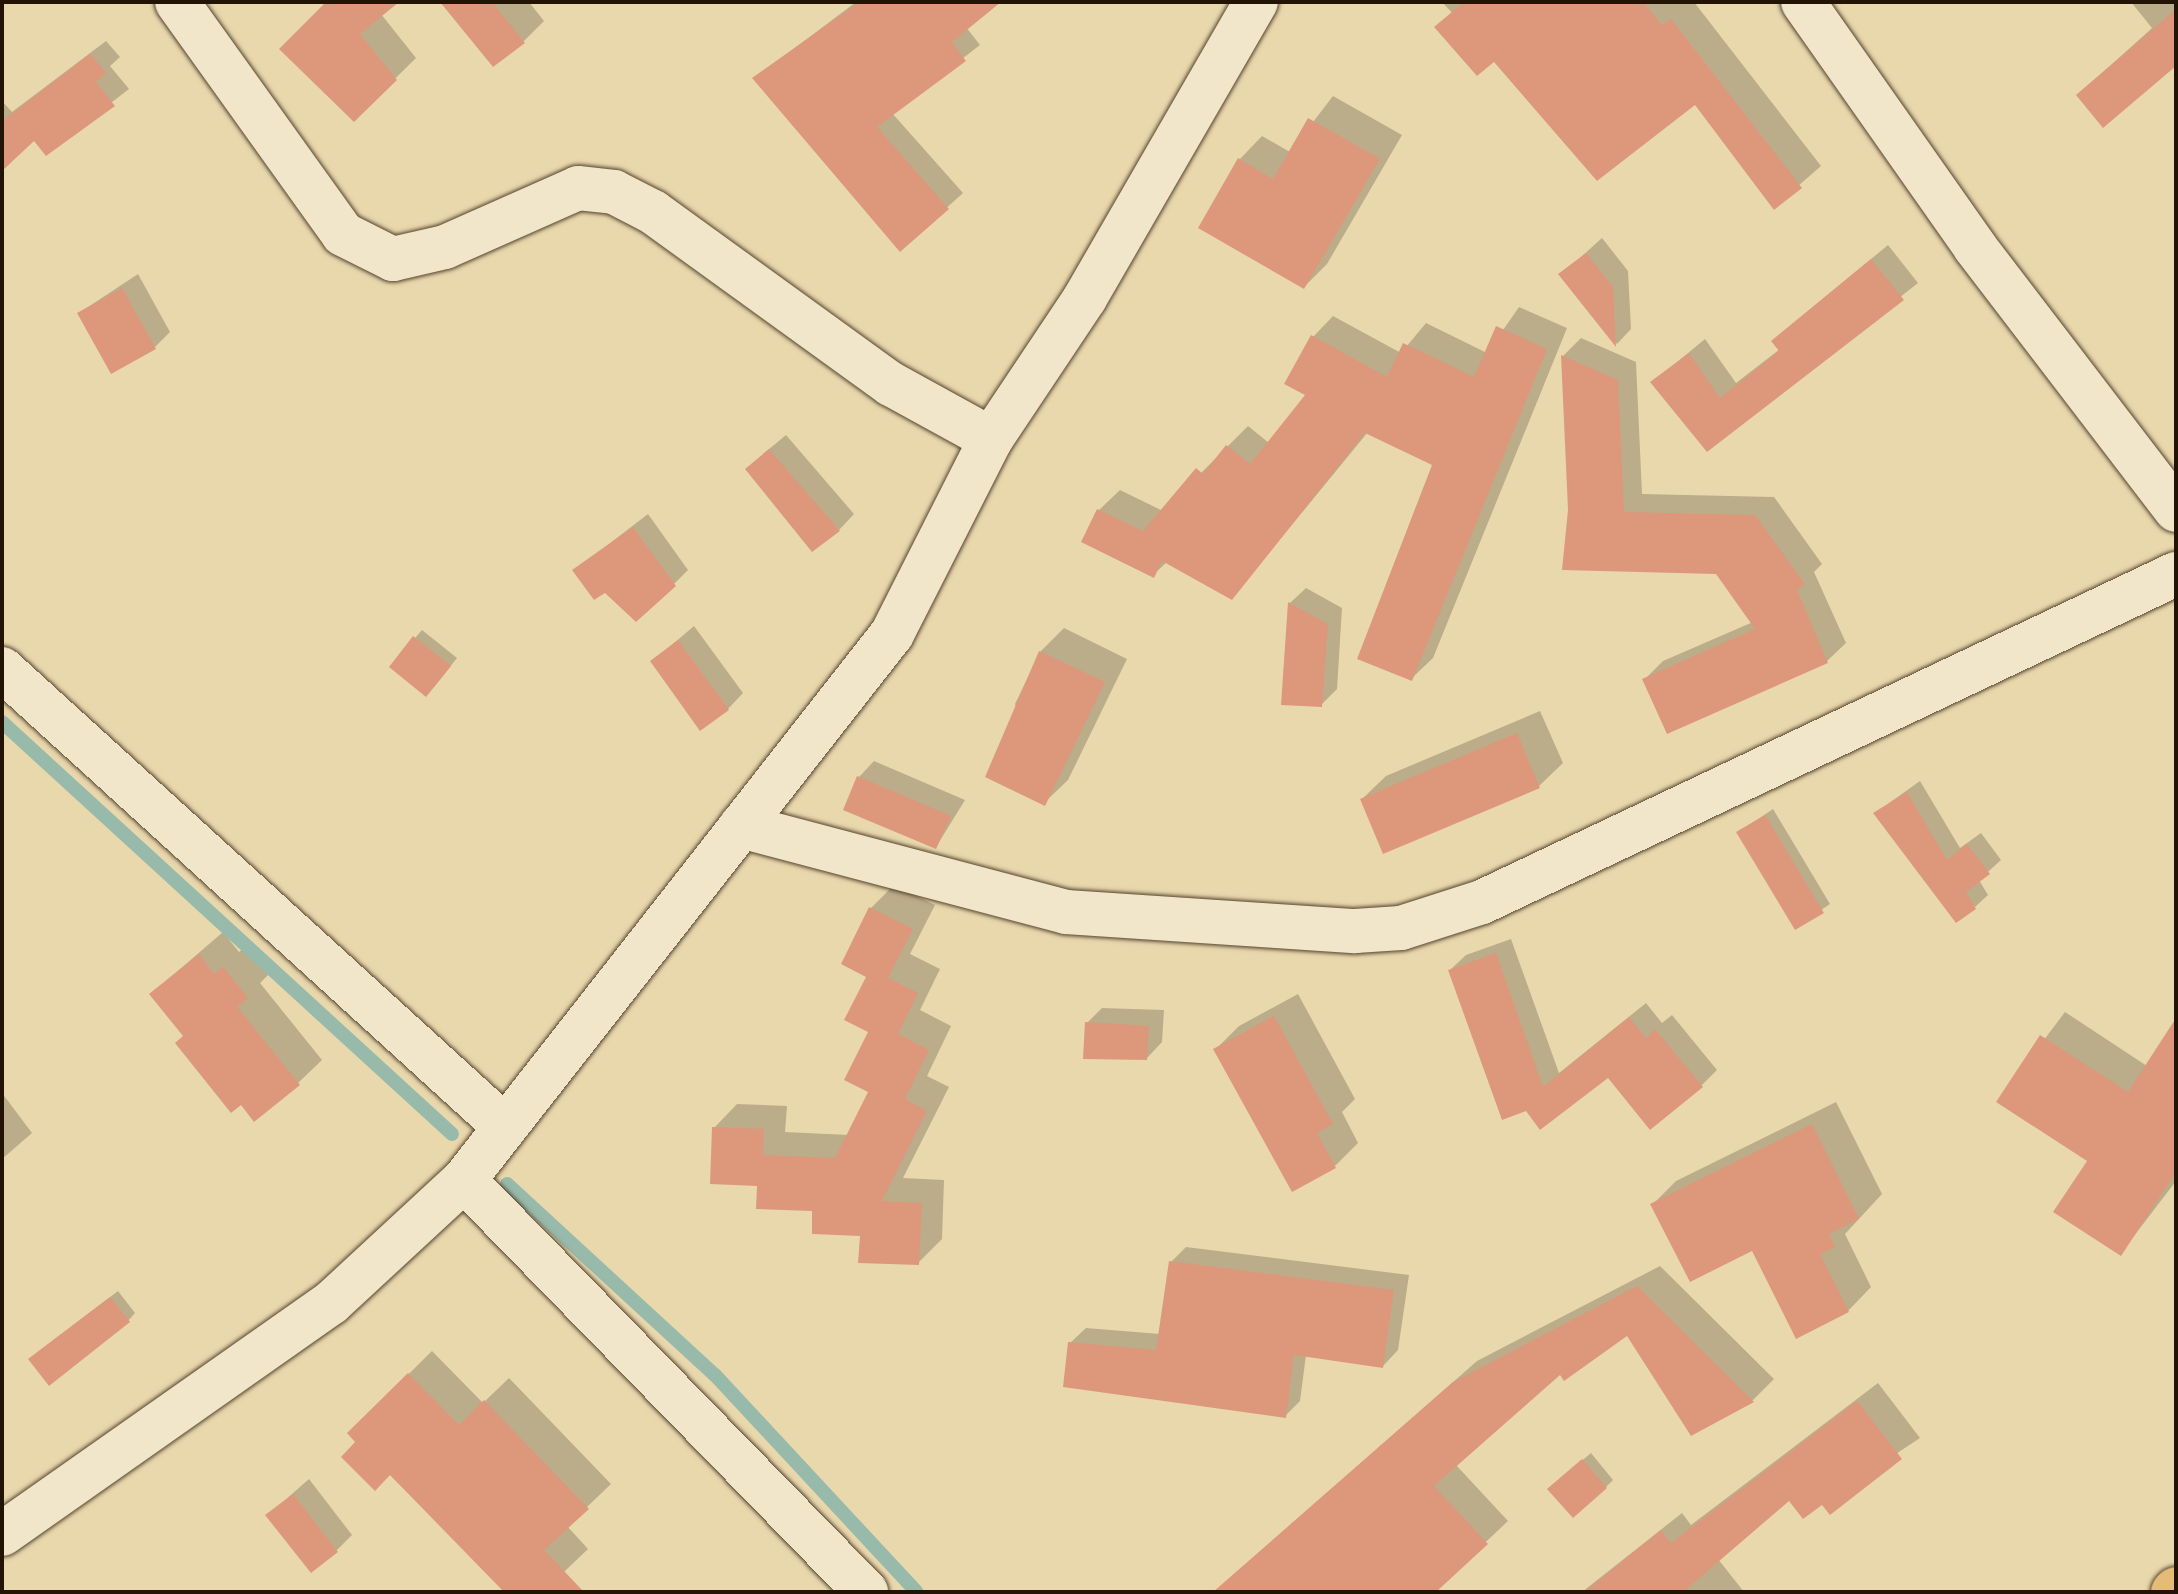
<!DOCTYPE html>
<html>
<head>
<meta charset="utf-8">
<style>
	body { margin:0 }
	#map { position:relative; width:2178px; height:1594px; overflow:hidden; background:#ead8ad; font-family:"Sorts Mill Goudy",serif }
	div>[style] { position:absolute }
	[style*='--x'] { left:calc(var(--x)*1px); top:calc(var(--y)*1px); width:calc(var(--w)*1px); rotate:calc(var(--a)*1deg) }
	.shadow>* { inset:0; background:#0003 }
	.stream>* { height:14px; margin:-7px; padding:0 7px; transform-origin:7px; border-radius:7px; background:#98baab }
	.building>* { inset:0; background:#dd987b }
	.roads { filter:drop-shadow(0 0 2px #54442e) drop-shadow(0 0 2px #54442e) }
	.minor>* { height:44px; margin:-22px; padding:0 22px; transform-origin:22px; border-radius:22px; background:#f1e6ca }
	.major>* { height:44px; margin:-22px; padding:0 22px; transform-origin:22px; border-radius:22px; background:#e5bc76 }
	span { translate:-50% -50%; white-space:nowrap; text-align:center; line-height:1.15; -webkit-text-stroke:7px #f1e6ca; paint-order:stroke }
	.frame { position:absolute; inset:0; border:4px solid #221304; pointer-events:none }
</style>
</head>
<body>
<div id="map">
	<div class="shadow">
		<div style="clip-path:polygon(329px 2px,396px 2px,381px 14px,416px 58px,354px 119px)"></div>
		<div style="clip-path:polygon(442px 2px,529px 2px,544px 21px,523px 42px)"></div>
		<div style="clip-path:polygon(856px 2px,997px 2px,966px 27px,980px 45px,892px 113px,963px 193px,901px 249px,755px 78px)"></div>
		<div style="clip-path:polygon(1442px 2px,1694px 2px,1821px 166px,1774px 207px,1695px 102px,1495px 59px)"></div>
		<div style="clip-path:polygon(2131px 2px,2176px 2px,2176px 63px,2078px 95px,2152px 28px)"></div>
		<div style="clip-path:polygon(106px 41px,120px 57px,110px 66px,129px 89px,46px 153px,35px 138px,2px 171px,2px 101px,12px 112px)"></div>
		<div style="clip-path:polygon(1333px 96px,1402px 135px,1327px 264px,1304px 287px,1239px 160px,1262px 136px,1290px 152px)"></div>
		<div style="clip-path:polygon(1602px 238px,1628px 271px,1631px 329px,1617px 344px,1561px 275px)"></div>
		<div style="clip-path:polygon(1888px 245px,1918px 283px,1707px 449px,1653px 382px,1705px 339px,1736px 383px,1780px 349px,1790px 326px)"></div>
		<div style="clip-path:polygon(138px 274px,170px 332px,155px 347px,79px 313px)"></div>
		<div style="clip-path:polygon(1519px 307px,1567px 328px,1433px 658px,1412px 678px,1434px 464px,1368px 432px,1232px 598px,1167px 562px,1153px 575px,1099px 510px,1120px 490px,1163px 511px,1248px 426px,1269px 443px,1308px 394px,1313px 337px,1333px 316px,1401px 353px,1426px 323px,1487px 353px)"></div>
		<div style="clip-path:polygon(1581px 338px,1636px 362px,1642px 494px,1774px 497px,1822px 564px,1814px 572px,1846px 643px,1827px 661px,1668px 732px,1644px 680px,1663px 661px,1753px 622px,1717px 572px,1570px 510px,1563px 356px)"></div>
		<div style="clip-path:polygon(786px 435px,854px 514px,839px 530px,763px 454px)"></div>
		<div style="clip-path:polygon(648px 514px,688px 570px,674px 584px,605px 590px,575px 570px)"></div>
		<div style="clip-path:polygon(1306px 588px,1342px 608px,1337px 689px,1321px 705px,1283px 703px,1290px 603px)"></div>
		<div style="clip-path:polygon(694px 626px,743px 693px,728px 709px,653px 661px)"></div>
		<div style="clip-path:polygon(1064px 628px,1127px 659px,1068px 780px,1044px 803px,1015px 704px,1040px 652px)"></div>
		<div style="clip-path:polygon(422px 630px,457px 658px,434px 687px,415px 638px)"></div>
		<div style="clip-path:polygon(1540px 711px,1563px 763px,1539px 786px,1362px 799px,1386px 776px)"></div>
		<div style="clip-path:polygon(874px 761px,965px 800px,936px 847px,859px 777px)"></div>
		<div style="clip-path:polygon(1920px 781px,1960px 848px,1981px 833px,2001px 860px,1979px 880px,1988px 895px,1975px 907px,1875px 813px)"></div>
		<div style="clip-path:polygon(1773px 809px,1830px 904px,1796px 927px,1739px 832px)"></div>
		<div style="clip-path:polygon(894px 885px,935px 905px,910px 954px,940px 969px,920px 1010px,951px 1026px,927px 1076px,949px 1087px,903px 1178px,944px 1180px,942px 1239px,918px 1263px,759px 1184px,714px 1128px,737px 1104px,787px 1106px,785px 1132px,849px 1135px,871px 1092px,870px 909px)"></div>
		<div style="clip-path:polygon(223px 932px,239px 952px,248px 945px,270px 973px,260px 983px,322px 1060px,298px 1083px,185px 1035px,151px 994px)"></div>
		<div style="clip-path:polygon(1511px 939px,1559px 1073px,1646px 1003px,1662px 1023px,1672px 1015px,1717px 1070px,1701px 1086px,1608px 1075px,1526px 1109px,1450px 970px,1466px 955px)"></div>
		<div style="clip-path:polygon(1298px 994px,1355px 1099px,1342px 1112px,1358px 1143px,1335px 1166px,1216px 1049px,1239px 1026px)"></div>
		<div style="clip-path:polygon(1102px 1008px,1164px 1010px,1162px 1042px,1147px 1058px,1087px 1023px)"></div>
		<div style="clip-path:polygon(2065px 1012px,2147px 1066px,2176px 1032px,2176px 1181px,2121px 1253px,2090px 1160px,1998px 1101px)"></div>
		<div style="clip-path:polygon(2px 1093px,32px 1133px,2px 1159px)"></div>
		<div style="clip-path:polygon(1836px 1102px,1882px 1194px,1845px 1234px,1871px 1287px,1848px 1311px,1753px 1249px,1653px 1204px,1676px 1181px)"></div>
		<div style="clip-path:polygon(1186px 1247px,1409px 1275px,1398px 1350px,1383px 1366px,1306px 1355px,1300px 1401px,1285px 1416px,1070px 1343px,1086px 1328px,1160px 1334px,1171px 1262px)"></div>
		<div style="clip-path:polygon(1660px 1266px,1774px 1379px,1752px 1401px,1628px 1333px,1560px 1372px,1456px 1465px,1508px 1521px,1433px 1592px,1214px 1592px,1477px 1361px)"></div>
		<div style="clip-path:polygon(118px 1291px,135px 1313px,128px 1321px,38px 1352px)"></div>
		<div style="clip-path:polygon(432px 1351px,483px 1403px,509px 1378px,611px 1484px,567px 1526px,588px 1549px,543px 1592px,506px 1592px,349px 1433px)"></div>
		<div style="clip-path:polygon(1878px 1383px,1920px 1438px,1823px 1502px,1789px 1499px,1718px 1559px,1744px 1592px,1582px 1592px,1682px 1513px,1691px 1525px)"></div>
		<div style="clip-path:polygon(1591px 1453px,1613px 1480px,1606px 1487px,1557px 1482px)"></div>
		<div style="clip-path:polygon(309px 1479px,352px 1535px,336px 1551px,268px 1515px)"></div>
	</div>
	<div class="stream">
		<div style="--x:2;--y:722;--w:610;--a:42.48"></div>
		<div style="--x:507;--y:1184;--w:282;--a:42.6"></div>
		<div style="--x:715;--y:1375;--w:296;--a:47.1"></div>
	</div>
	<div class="building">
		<div style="clip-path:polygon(326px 2px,399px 2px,360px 34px,397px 80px,354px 122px,279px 49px)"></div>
		<div style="clip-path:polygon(440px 2px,492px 2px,525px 43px,493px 67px)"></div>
		<div style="clip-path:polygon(859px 2px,1001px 2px,952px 42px,966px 61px,877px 127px,949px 209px,900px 252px,752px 78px)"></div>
		<div style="clip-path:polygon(1464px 2px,1643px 2px,1662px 25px,1671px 19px,1802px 188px,1774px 210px,1695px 105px,1597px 181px,1494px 62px,1477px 76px,1434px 27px)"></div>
		<div style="clip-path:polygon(2176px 9px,2176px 66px,2103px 128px,2076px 95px)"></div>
		<div style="clip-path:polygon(90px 54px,106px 73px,96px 82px,115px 106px,46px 156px,34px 141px,2px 171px,2px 121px)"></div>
		<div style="clip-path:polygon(1308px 118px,1380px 159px,1304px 289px,1198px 228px,1238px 158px,1273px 179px)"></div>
		<div style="clip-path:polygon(1586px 253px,1613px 287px,1616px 347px,1558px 274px)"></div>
		<div style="clip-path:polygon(1871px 259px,1904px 300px,1707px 452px,1650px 382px,1689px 353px,1720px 398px,1779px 351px,1771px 341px)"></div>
		<div style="clip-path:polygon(122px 288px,156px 349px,111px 374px,77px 313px)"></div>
		<div style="clip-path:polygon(1496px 326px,1547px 349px,1412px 681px,1357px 659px,1432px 465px,1365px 433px,1232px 600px,1162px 561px,1154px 578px,1081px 542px,1097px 509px,1143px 531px,1196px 468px,1203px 474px,1226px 445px,1250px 464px,1305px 395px,1284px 384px,1311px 335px,1387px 377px,1403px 343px,1474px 377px)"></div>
		<div style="clip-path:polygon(1561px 355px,1618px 380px,1624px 512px,1755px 515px,1805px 584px,1797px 590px,1828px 663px,1667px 734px,1642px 679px,1755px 629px,1716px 574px,1562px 570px,1568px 510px)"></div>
		<div style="clip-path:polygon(769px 449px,840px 531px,812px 552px,745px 469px)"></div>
		<div style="clip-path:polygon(633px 527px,676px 586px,636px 622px,605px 593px,594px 600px,572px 570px)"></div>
		<div style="clip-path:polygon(1288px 602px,1328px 624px,1322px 707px,1281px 705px)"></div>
		<div style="clip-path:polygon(413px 636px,451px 666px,426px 697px,389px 667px)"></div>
		<div style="clip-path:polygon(678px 640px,729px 710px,700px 731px,650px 661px)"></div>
		<div style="clip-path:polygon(1039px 651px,1105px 682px,1045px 806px,985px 777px)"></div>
		<div style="clip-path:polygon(1517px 733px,1540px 788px,1383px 854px,1360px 799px)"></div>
		<div style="clip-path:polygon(857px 776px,951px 816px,936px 849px,843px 810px)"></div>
		<div style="clip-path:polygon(1907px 792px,1947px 860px,1967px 844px,1990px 874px,1966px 892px,1976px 909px,1956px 923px,1873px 813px)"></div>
		<div style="clip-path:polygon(1765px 815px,1824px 913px,1795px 930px,1736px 832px)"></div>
		<div style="clip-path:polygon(869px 907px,913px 929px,888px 978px,918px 993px,898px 1034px,929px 1050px,905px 1099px,927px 1111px,882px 1201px,922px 1203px,919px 1265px,858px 1263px,860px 1236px,812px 1234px,812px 1211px,756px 1209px,757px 1186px,710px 1184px,712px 1127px,764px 1129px,763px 1155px,835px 1158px,868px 1092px,844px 1080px,868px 1032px,844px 1020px,866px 977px,841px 964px)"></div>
		<div style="clip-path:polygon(1496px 953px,1543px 1087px,1629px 1017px,1646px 1038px,1655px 1029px,1703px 1087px,1650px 1130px,1608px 1078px,1540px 1130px,1526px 1111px,1502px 1120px,1448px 970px)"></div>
		<div style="clip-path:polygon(199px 954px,214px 974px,223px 967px,248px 998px,237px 1007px,300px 1085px,254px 1122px,241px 1105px,231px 1113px,175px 1043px,183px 1036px,149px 994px)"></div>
		<div style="clip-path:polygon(1274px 1016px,1333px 1124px,1317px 1133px,1336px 1168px,1292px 1192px,1213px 1049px)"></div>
		<div style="clip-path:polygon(2176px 1018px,2176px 1172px,2121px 1256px,2053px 1212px,2087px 1161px,1996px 1102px,2040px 1035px,2128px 1092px)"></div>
		<div style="clip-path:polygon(1085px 1022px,1149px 1026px,1147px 1060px,1083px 1059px)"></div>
		<div style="clip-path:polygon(1812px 1124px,1859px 1219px,1829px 1234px,1835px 1247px,1820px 1254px,1849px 1312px,1796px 1339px,1752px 1251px,1690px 1282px,1650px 1204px)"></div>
		<div style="clip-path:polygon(1169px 1261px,1394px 1290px,1383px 1368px,1294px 1355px,1286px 1418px,1063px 1387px,1068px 1342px,1156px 1350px)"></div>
		<div style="clip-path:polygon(1637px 1286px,1754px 1402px,1691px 1436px,1627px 1336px,1564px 1381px,1560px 1375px,1434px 1486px,1488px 1544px,1436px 1592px,1213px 1592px,1453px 1382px)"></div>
		<div style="clip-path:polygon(110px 1297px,130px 1322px,49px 1386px,28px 1359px)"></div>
		<div style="clip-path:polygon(408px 1373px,459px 1425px,484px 1400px,589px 1509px,544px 1550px,584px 1592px,504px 1592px,390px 1475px,375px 1491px,341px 1457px,355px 1442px,347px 1433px)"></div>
		<div style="clip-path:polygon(1857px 1401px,1902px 1459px,1830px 1515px,1822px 1505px,1803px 1519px,1789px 1501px,1683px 1592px,1584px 1592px,1661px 1530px,1671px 1543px)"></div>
		<div style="clip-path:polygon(1582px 1459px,1607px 1488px,1573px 1518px,1547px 1489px)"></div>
		<div style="clip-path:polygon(293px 1494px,338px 1552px,311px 1573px,265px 1515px)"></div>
	</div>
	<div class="roads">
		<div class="minor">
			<div style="--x:177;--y:2;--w:285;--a:54.4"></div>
			<div style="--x:343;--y:234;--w:56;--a:26.6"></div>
			<div style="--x:393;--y:259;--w:53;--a:-13"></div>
			<div style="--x:445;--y:247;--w:145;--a:-23.9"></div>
			<div style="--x:578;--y:188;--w:36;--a:6"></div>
			<div style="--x:614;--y:192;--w:44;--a:27.1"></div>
			<div style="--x:653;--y:212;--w:294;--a:35.9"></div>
			<div style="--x:891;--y:384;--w:114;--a:28.8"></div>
			<div style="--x:1803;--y:2;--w:299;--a:54.9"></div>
			<div style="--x:1975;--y:247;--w:331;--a:52.6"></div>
			<div style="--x:2;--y:669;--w:679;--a:42.31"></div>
			<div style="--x:741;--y:826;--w:336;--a:14.8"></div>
			<div style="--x:1066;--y:912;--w:290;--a:3.8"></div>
			<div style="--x:1355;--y:931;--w:46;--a:-3.7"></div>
			<div style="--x:1401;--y:928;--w:85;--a:-17.8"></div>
			<div style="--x:1482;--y:902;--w:768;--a:-25.3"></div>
			<div style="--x:464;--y:1180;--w:576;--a:45.7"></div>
			<div style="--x:2;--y:1534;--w:402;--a:-35.1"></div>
			<div style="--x:331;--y:1303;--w:181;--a:-42.8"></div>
			<div style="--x:464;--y:1180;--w:694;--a:-51.91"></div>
			<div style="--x:892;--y:634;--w:219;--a:-63.1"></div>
			<div style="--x:991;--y:439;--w:169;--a:-56.3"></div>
			<div style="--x:1085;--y:298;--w:342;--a:-60"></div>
		</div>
		<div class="major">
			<div style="--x:2173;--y:1592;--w:4;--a:-45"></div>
		</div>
	</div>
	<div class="frame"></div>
</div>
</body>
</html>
